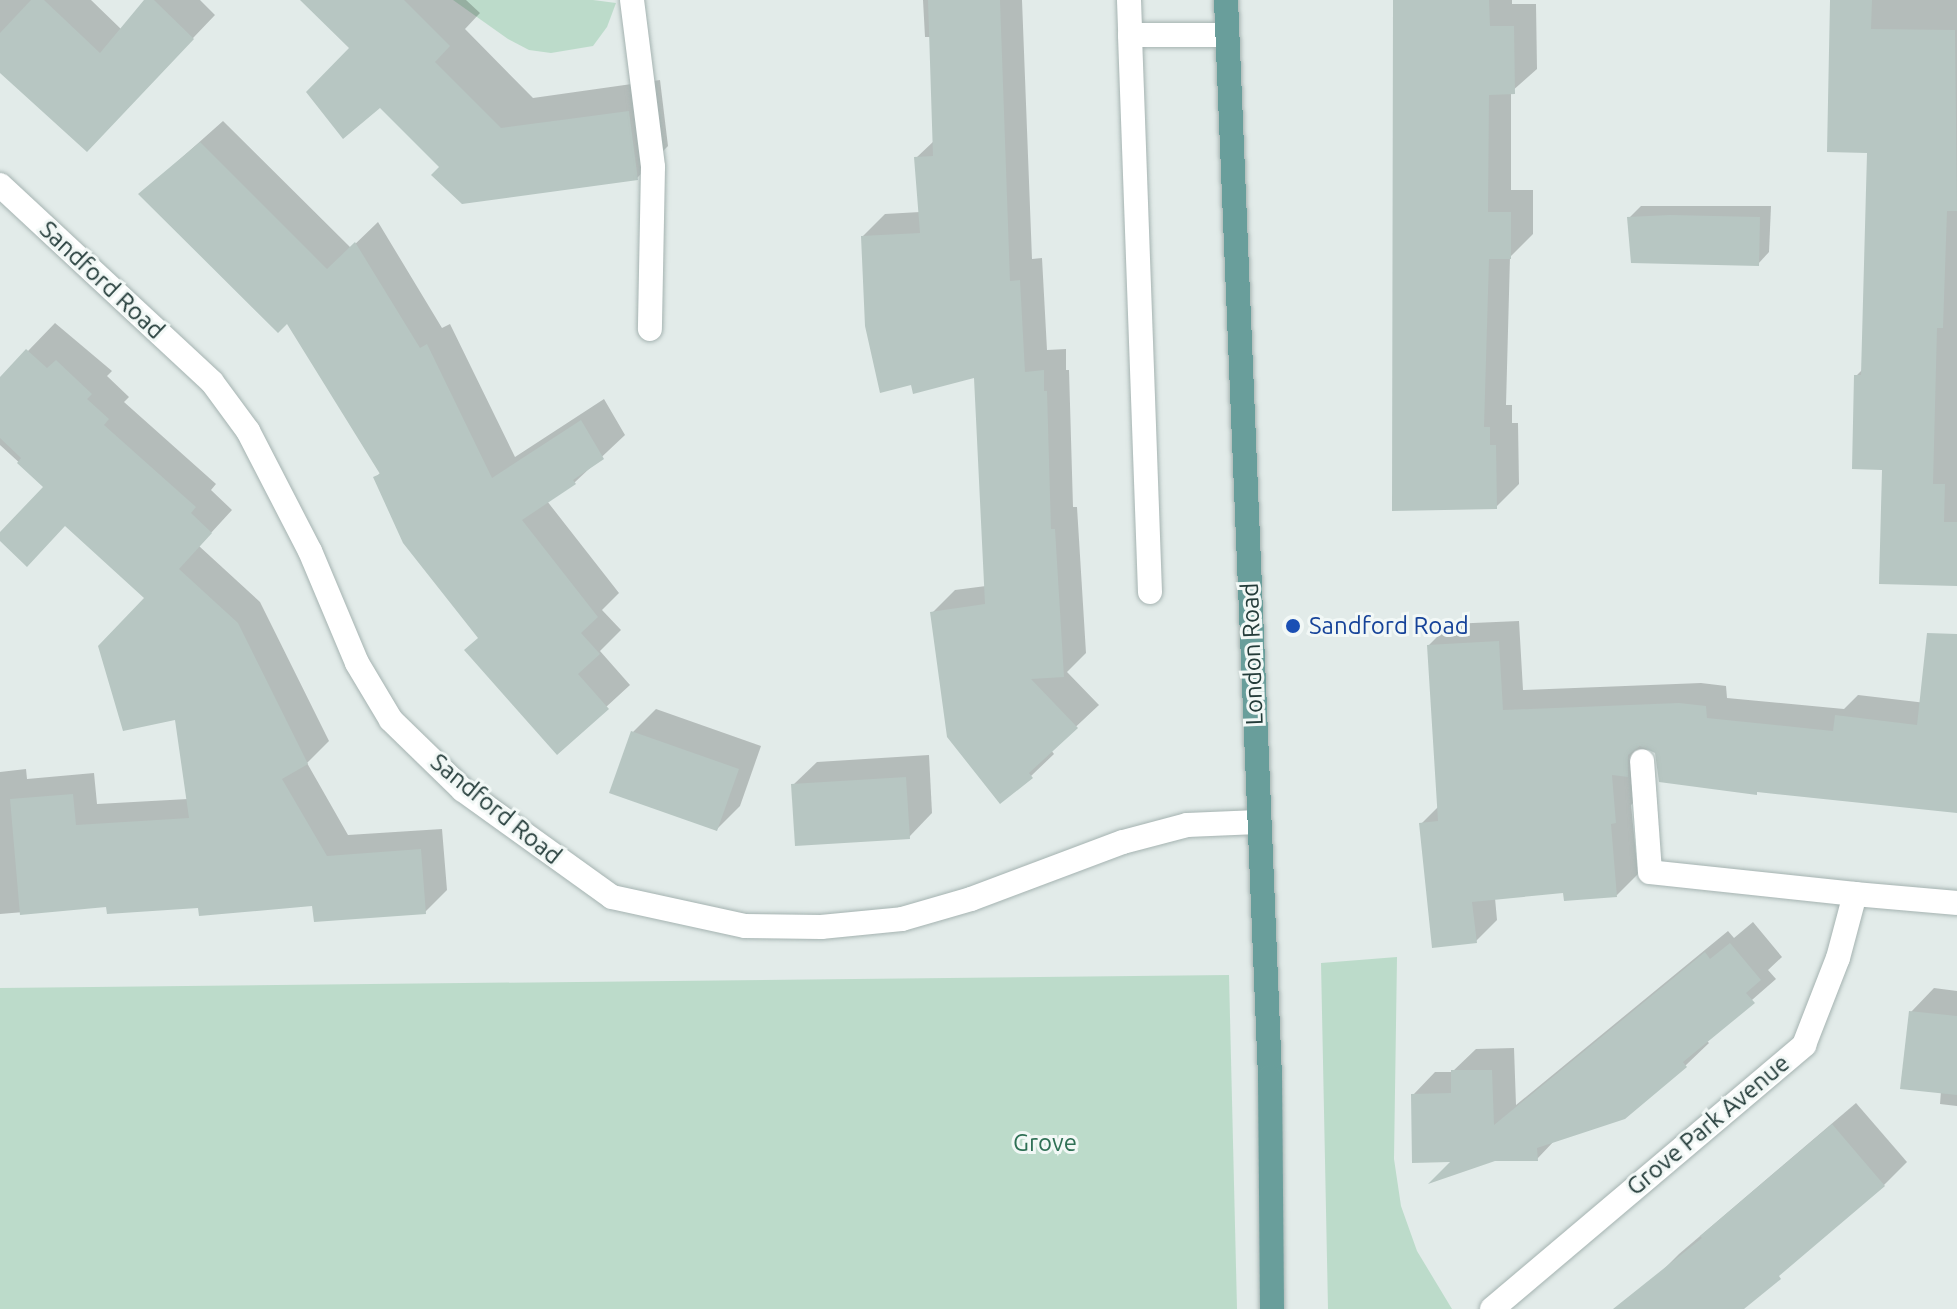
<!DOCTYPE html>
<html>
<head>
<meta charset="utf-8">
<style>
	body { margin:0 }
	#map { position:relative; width:1957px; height:1309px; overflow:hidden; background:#e2ebe9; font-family:Ubuntu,sans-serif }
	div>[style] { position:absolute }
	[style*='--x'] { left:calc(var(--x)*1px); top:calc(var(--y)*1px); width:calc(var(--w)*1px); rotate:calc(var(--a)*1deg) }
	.green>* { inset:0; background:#bcdbca }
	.shadow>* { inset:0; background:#0003 }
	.building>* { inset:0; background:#b7c6c2 }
	.roads { filter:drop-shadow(0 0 2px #a5b3b1) drop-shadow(0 0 2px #a5b3b1) }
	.service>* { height:24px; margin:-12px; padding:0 12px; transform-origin:12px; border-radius:12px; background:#fff }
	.minor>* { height:24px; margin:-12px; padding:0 12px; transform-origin:12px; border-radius:12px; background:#fff }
	.primary>* { height:24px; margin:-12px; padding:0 12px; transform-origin:12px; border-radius:12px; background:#699e9b }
	.dots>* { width:22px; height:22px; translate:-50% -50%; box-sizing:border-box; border:4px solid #f2f8f6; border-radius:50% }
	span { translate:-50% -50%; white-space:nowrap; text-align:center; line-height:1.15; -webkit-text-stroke:6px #f2f8f6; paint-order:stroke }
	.street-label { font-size:24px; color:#233b39 }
	.transit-label { font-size:24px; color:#164399 }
	.left { translate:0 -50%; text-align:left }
	.park-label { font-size:24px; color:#2f7055 }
</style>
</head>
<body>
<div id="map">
	<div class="green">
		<div style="clip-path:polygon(453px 0,593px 0,616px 3px,607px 27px,593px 46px,551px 53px,529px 50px,508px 39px)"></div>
		<div style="clip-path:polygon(1397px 957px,1394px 1159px,1401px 1206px,1417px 1251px,1452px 1309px,1328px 1309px,1321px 963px)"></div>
		<div style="clip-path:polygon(1229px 975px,1237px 1309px,0 1309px,0 988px)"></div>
	</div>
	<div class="shadow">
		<div style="clip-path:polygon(0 0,91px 0,122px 30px,146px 0,200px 0,215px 15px,109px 126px,0 68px)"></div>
		<div style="clip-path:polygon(302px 0,466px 0,480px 13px,465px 29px,533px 98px,660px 80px,668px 146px,637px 178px,441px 167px,352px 48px)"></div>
		<div style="clip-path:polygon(923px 0,1022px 0,1032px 259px,1042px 258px,1047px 350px,1066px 349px,1066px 370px,1069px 370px,1073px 507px,1077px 507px,1086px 653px,1067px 672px,1099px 705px,1051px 750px,1054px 754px,1031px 776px,1000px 801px,932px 613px,955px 590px,986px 586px,976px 375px,863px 236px,885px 214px,920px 212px,916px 158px,935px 140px,931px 37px,925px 37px)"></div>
		<div style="clip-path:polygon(1395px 0,1512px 0,1512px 4px,1536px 4px,1537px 69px,1511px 92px,1511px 190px,1533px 190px,1533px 234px,1510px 257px,1506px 405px,1512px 405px,1512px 423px,1518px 423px,1519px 484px,1496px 507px)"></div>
		<div style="clip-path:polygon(1830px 0,1957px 0,1957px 584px,1884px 468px,1856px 376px,1863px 369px,1869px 151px)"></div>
		<div style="clip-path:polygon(223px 121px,351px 248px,378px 222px,442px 328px,450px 324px,515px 457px,604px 399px,625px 435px,574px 483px,547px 501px,619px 593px,602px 610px,621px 630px,600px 651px,630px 685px,557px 752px,375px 478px,381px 472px,287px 321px,141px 194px)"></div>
		<div style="clip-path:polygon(1641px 206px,1771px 206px,1769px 252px,1758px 264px,1629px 218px)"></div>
		<div style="clip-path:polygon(55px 323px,112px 371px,107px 376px,129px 397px,124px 402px,216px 484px,211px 490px,232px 510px,199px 546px,260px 602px,329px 741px,307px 763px,348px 835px,442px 829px,447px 890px,425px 912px,314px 904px,108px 905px,0 914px,0 772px,26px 769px,27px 779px,94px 773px,97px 804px,188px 799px,177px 717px,147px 597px,66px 524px,0 538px,46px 487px,0 445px,0 380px)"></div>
		<div style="clip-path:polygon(1519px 621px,1523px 690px,1701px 683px,1726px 686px,1727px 698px,1844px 709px,1858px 695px,1926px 703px,1957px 689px,1957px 811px,1648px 748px,1636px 800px,1631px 805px,1638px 874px,1617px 895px,1565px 891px,1495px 898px,1497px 920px,1476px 941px,1421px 824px,1439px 806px,1429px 645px,1450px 624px)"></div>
		<div style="clip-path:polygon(656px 709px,761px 746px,740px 806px,717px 829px,633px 732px)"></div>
		<div style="clip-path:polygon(929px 755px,932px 813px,909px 837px,793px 785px,817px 762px)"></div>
		<div style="clip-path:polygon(1753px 922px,1782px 957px,1768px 970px,1776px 979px,1706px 1040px,1709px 1043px,1686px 1065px,1624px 1117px,1556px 1139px,1537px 1159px,1454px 1160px,1413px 1095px,1435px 1072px,1452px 1072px,1476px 1049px,1514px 1048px,1516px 1105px,1728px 931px,1734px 938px)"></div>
		<div style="clip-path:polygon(1934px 988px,1957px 991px,1957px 1106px,1940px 1104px,1941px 1091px,1911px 1012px)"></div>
		<div style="clip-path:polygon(1856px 1103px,1907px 1162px,1884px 1185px,1739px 1309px,1637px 1309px,1655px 1278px,1679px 1254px)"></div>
	</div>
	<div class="building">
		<div style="clip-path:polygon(31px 0,44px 0,100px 53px,144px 0,154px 0,194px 39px,87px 152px,0 73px,0 33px)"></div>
		<div style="clip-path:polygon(300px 0,404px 0,450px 46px,435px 62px,501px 128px,629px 111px,638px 180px,462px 204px,431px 175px,439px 167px,380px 108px,343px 139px,306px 92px,349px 48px)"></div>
		<div style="clip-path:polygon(928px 0,1000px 0,1010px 281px,1020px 280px,1025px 372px,1044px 370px,1044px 391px,1047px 391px,1051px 529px,1055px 529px,1064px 677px,1031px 679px,1078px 728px,1029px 773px,1033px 778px,1000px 804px,947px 737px,930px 612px,985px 604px,974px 378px,913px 394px,911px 385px,880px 393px,865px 326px,861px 236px,920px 233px,914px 157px,933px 156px)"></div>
		<div style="clip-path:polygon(1393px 0,1489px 0,1490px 26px,1514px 26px,1515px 94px,1489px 95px,1488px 212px,1511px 212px,1511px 259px,1489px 259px,1484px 427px,1490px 427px,1490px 445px,1496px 445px,1497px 509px,1392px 511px)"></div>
		<div style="clip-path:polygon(1830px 0,1872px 0,1871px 29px,1955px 30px,1957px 211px,1947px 211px,1943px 328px,1937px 328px,1933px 484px,1945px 484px,1944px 522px,1957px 522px,1957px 586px,1879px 584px,1882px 470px,1852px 469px,1854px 375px,1861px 375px,1867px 153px,1827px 152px)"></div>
		<div style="clip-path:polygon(200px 142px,327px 269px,355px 242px,420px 348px,427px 344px,492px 478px,581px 420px,604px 459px,573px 480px,576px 484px,522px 520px,598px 617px,581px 633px,600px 654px,578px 674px,609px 709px,557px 755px,464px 650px,478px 638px,403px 543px,373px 477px,380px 474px,287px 324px,278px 333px,138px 194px)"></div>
		<div style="clip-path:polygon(1670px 215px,1760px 217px,1759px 266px,1631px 263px,1627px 217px)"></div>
		<div style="clip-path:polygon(26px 349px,47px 368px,56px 360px,92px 394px,87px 399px,109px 419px,104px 425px,196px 507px,191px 513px,212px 533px,179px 569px,238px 623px,308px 764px,282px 779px,327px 856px,421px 849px,426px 914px,314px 922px,312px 906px,199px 916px,198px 908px,107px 914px,106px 907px,20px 915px,10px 799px,73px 794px,76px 825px,189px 818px,175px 720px,123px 731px,98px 646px,144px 598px,65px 526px,27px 567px,0 541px,0 532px,43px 487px,17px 463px,21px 458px,0 438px,0 377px)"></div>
		<div style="clip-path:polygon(1927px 633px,1957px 634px,1957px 813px,1757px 792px,1757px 795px,1659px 782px,1655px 753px,1640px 746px,1628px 755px,1628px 777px,1612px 775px,1616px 823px,1611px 824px,1617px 897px,1564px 901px,1563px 893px,1472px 902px,1477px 943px,1432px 948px,1419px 823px,1438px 821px,1427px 645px,1499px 641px,1503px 710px,1679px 703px,1706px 706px,1707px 718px,1833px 731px,1835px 715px,1917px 725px)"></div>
		<div style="clip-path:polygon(631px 731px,739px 769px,717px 831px,609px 793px)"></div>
		<div style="clip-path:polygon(906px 777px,910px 839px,795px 846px,791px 784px)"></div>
		<div style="clip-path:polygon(1730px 943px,1761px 980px,1746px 993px,1755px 1003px,1683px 1062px,1687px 1067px,1625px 1119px,1537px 1148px,1538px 1161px,1495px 1161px,1428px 1184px,1450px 1162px,1412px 1163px,1411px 1094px,1451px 1093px,1451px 1070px,1492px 1070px,1494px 1125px,1705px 952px,1710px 959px)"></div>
		<div style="clip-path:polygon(1909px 1011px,1957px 1016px,1957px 1095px,1900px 1089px)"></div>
		<div style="clip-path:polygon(1832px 1124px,1885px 1186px,1779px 1276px,1781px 1279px,1744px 1309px,1613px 1309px,1702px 1238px,1700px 1236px)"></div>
	</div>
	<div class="roads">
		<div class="service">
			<div style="--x:632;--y:0;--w:168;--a:82.8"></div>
			<div style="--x:653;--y:167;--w:162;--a:91.1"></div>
			<div style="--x:1129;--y:0;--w:35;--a:88"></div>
			<div style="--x:1150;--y:592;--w:557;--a:-92.06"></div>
			<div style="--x:1130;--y:35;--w:96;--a:0"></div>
		</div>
		<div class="minor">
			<div style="--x:0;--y:185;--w:289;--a:42.9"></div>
			<div style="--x:212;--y:382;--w:61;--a:53.7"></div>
			<div style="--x:248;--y:431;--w:135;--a:62.7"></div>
			<div style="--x:310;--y:551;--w:121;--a:67.2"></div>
			<div style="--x:357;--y:663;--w:66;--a:59.2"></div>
			<div style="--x:391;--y:720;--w:100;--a:44.2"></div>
			<div style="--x:463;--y:790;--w:183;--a:35.7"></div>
			<div style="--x:612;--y:897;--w:136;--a:12.3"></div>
			<div style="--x:745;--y:926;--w:76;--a:0.8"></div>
			<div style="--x:821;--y:927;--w:81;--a:-5.6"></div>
			<div style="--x:902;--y:919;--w:72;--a:-16.2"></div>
			<div style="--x:971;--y:899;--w:162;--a:-20.6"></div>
			<div style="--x:1123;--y:842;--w:66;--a:-14.9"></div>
			<div style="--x:1187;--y:825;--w:71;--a:-2.4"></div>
			<div style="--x:1855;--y:894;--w:102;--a:5"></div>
			<div style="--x:1492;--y:1309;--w:409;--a:-40.2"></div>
			<div style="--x:1804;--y:1045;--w:93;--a:-68.7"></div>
			<div style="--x:1838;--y:958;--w:66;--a:-75.1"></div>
			<div style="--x:1855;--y:894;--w:206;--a:-173.9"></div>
			<div style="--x:1650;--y:872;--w:111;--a:-94.1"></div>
		</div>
		<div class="primary">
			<div style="--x:1226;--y:0;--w:1078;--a:87.66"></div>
			<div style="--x:1270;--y:1077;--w:232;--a:89.5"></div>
		</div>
	</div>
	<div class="dots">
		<div style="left:1293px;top:626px;background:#1a4fb4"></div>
	</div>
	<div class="street-label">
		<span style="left:102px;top:280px;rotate:43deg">Sandford Road</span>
		<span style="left:1252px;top:654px;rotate:-92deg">London Road</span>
		<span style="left:496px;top:809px;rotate:39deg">Sandford Road</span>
		<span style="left:1708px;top:1125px;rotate:-40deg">Grove Park Avenue</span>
	</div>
	<div class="transit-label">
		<span class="left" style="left:1309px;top:626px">Sandford Road</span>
	</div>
	<div class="park-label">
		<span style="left:1045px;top:1143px">Grove</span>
	</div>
</div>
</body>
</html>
